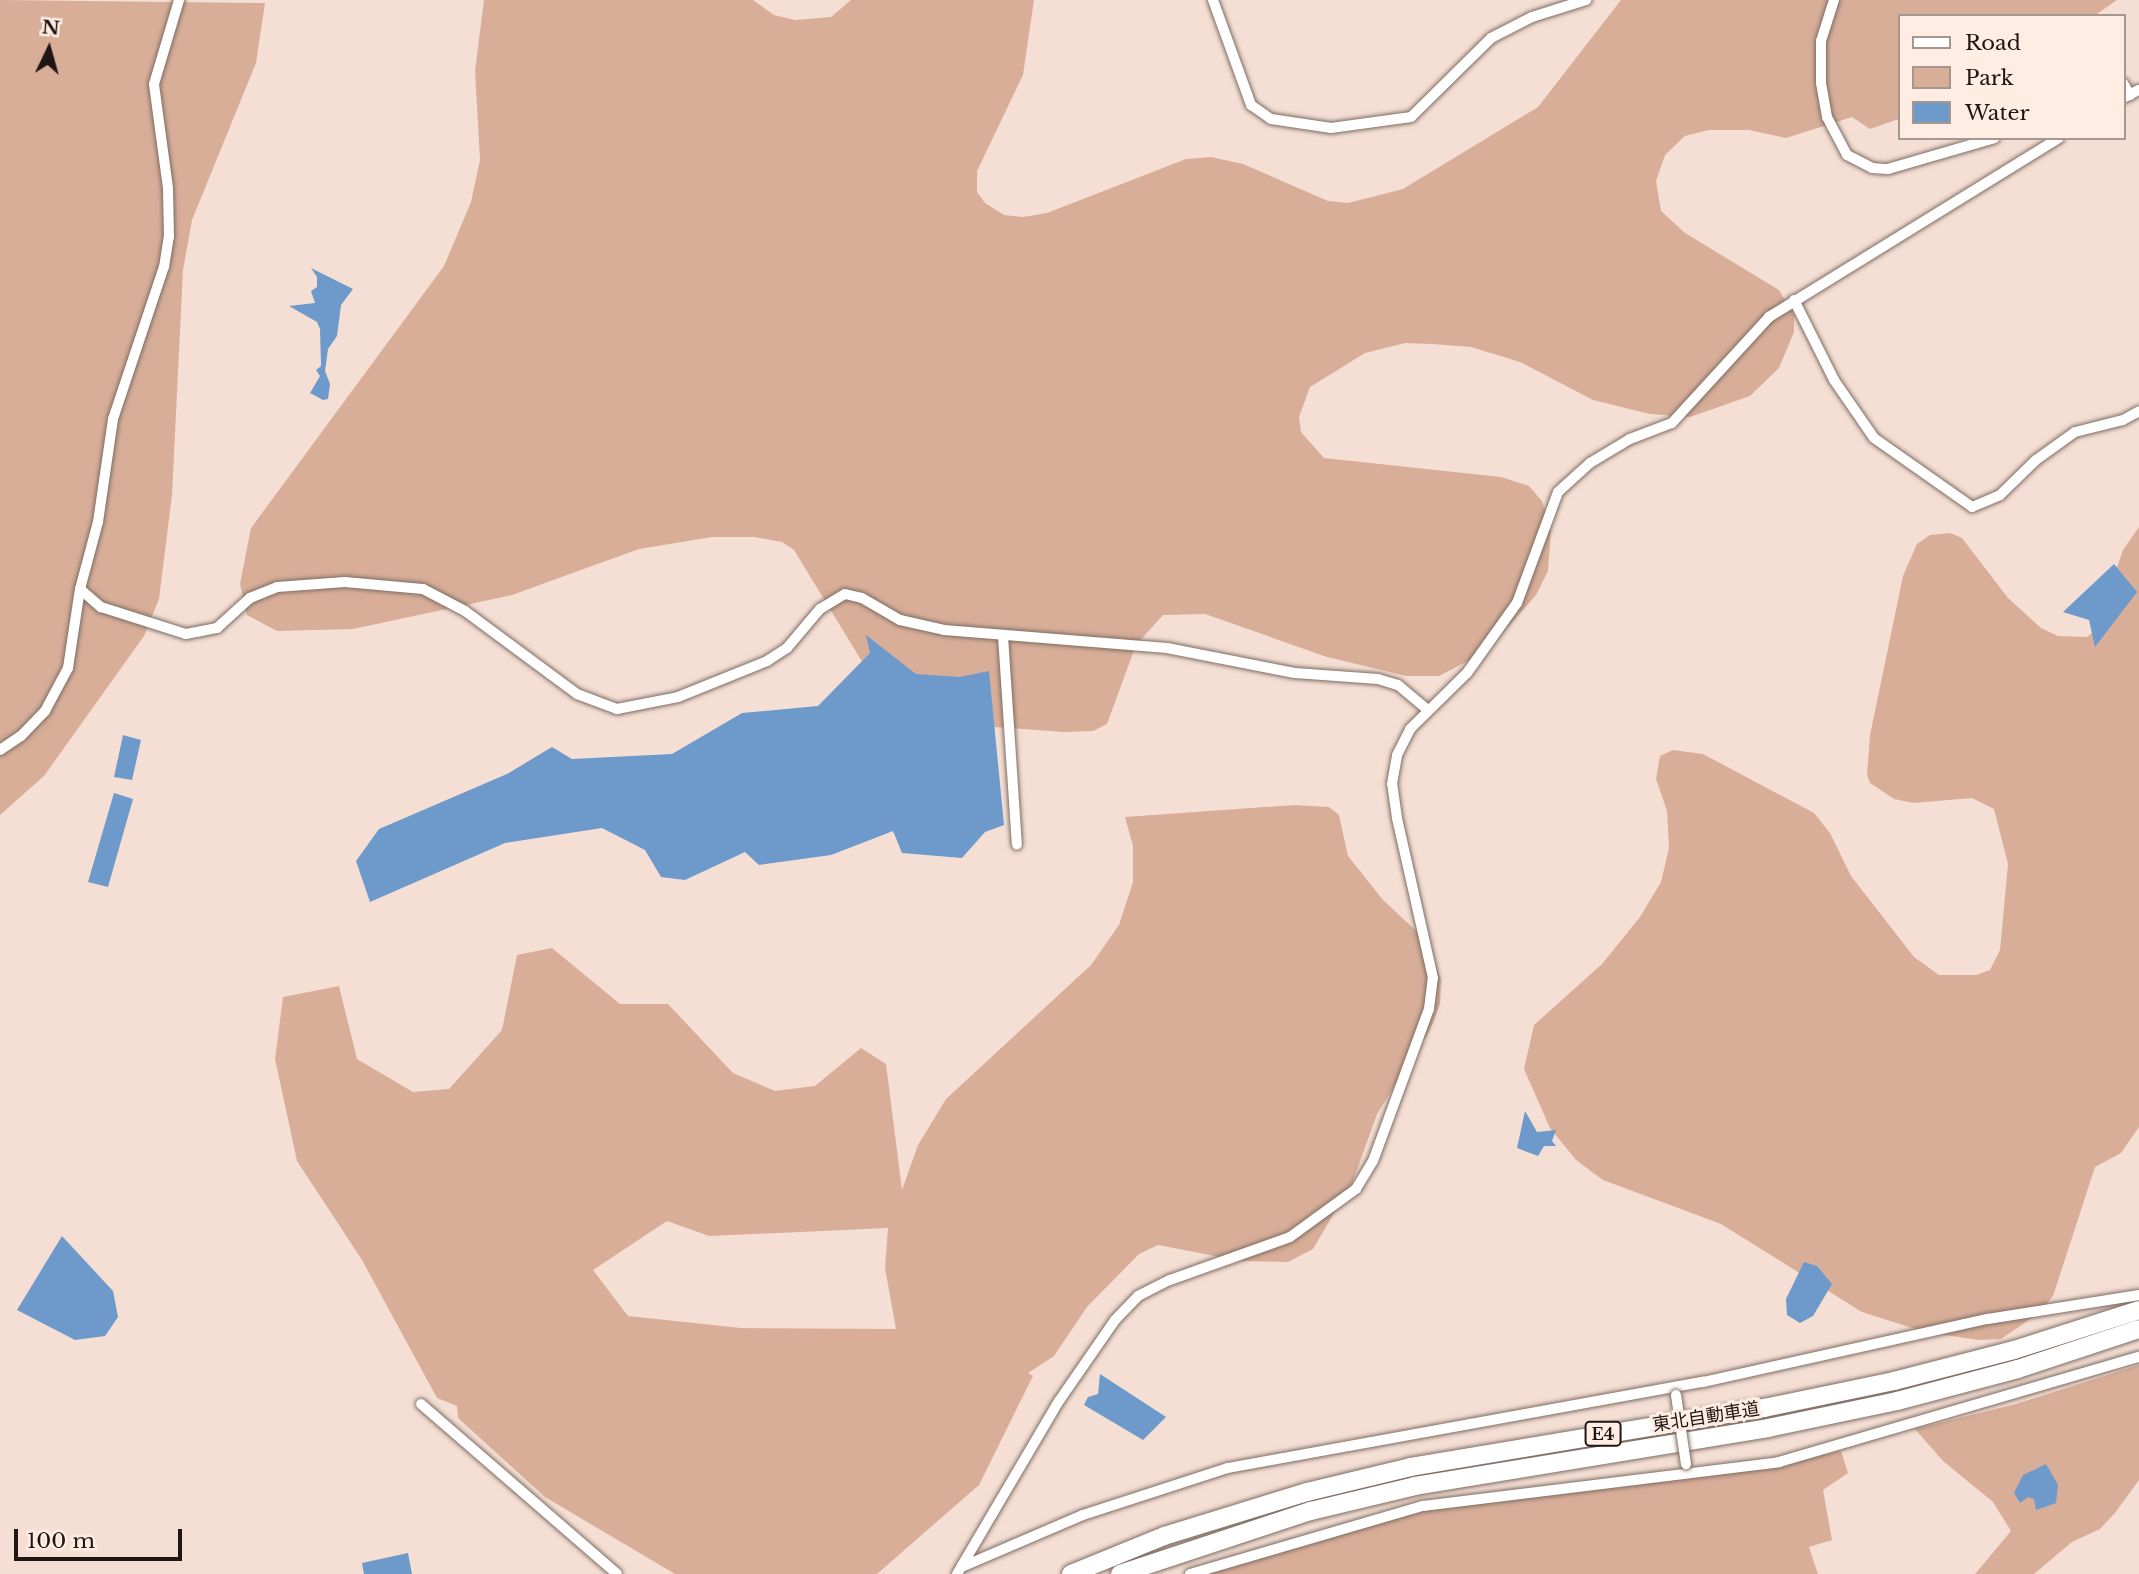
<!DOCTYPE html>
<html>
<head>
<meta charset="utf-8">
<style>
	body { margin:0 }
	#map { position:relative; width:2139px; height:1574px; overflow:hidden; background:#f5dfd4; font-family:"Libre Baskerville","Noto Sans JP",serif }
	div>[style] { position:absolute }
	[style*='--x'] { left:calc(var(--x)*1px); top:calc(var(--y)*1px); width:calc(var(--w)*1px); rotate:calc(var(--a)*1deg) }
	.green>* { inset:0; background:#d8ae99 }
	.water>* { inset:0; background:#6d9aca }
	.roads { filter:drop-shadow(0 0 2px #7f6c63) drop-shadow(0 0 2px #7f6c63) }
	.street>* { height:10px; margin:-5px; padding:0 5px; transform-origin:5px; border-radius:5px; background:#fff }
	.highway>* { height:18px; margin:-9px; padding:0 9px; transform-origin:9px; border-radius:9px; background:#fff }
	.bridges { filter:drop-shadow(0 0 2px #7f6c63) drop-shadow(0 0 2px #7f6c63) }
	.street-bridge>* { height:10px; margin:-5px; padding:0 5px; transform-origin:5px; border-radius:5px; background:#fff }
	span { translate:-50% -50%; white-space:nowrap; text-align:center; line-height:1.15; -webkit-text-stroke:6px #ffede4; paint-order:stroke }
	.shield-label span { padding:2px 5px; background:#ffede4; border:2px solid; border-radius:5px; -webkit-text-stroke-width:0 }
	.shield-label { font-size:16px; color:#1e1612; font-weight:700 }
	.street-label { font-size:18px; color:#1e1612 }
	.legend { position:absolute; left:1898px; top:14px; width:228px; height:126px; box-sizing:border-box; background:#ffede4; border:2px solid #a59790; margin:0; padding:9px 12px; list-style:none; font-size:21px; color:#1e1612 }
	.legend li { display:flex; align-items:center; gap:14px; height:35px }
	.legend b { width:35px; border:2px solid #a59790 }
	.north { position:absolute; left:14px; top:14px; width:70px; height:70px; -webkit-text-stroke:5px #ffede4; paint-order:stroke; rotate:5deg; font-size:19px; font-weight:700; line-height:28px; text-align:center; color:#1e1612 }
	.north::after { content:''; display:block; margin:auto; width:24px; height:32px; background:#1e1612; clip-path:polygon(50% 0,100% 100%,50% 72%,0 100%) }
	.scale { position:absolute; left:14px; top:1529px; width:168px; height:32px; box-sizing:border-box; border:4px solid #1e1612; border-top:0; padding-left:9px; font-size:21px; line-height:24px; white-space:nowrap; color:#1e1612; -webkit-text-stroke:5px #ffede4; paint-order:stroke }
</style>
</head>
<body>
<div id="map">
	<div class="green">
		<div style="clip-path:polygon(0 0,265px 3px,256px 63px,192px 220px,183px 270px,172px 495px,159px 599px,144px 636px,44px 776px,0 815px)"></div>
		<div style="clip-path:polygon(484px 0,753px 0,774px 15px,795px 20px,831px 17px,851px 0,1034px 0,1023px 75px,977px 171px,977px 192px,985px 203px,1004px 215px,1023px 217px,1047px 213px,1186px 159px,1211px 157px,1243px 164px,1328px 201px,1348px 203px,1403px 189px,1538px 107px,1621px 0,2117px 0,2094px 16px,1899px 16px,1899px 119px,1870px 129px,1852px 117px,1786px 138px,1749px 130px,1709px 130px,1685px 136px,1665px 155px,1656px 181px,1661px 211px,1685px 233px,1779px 290px,1794px 315px,1794px 332px,1779px 368px,1750px 396px,1690px 417px,1650px 414px,1593px 400px,1520px 362px,1471px 347px,1432px 344px,1405px 343px,1365px 353px,1310px 387px,1299px 417px,1301px 432px,1324px 458px,1501px 477px,1529px 486px,1542px 501px,1551px 530px,1548px 571px,1536px 595px,1487px 651px,1439px 676px,1406px 676px,1327px 657px,1205px 614px,1163px 615px,1136px 645px,1107px 724px,1093px 731px,1064px 732px,981px 726px,883px 696px,794px 550px,782px 542px,754px 537px,712px 537px,639px 549px,512px 595px,353px 629px,277px 631px,247px 615px,240px 584px,251px 528px,444px 266px,471px 202px,480px 160px,475px 71px)"></div>
		<div style="clip-path:polygon(2139px 527px,2139px 1127px,2121px 1153px,2095px 1167px,2053px 1296px,2039px 1313px,2001px 1339px,1979px 1340px,1925px 1332px,1862px 1312px,1721px 1224px,1603px 1180px,1576px 1160px,1550px 1128px,1524px 1069px,1534px 1025px,1602px 964px,1640px 917px,1661px 882px,1669px 848px,1667px 811px,1656px 779px,1660px 756px,1673px 750px,1703px 754px,1814px 813px,1830px 833px,1851px 876px,1914px 957px,1939px 975px,1976px 975px,1990px 970px,2000px 950px,2008px 864px,1994px 809px,1972px 798px,1914px 803px,1894px 799px,1870px 783px,1867px 775px,1870px 735px,1903px 576px,1917px 544px,1930px 535px,1950px 533px,1962px 538px,2008px 598px,2041px 628px,2058px 636px,2087px 637px,2095px 631px,2123px 550px)"></div>
		<div style="clip-path:polygon(evenodd,1295px 805px,1329px 807px,1339px 815px,1348px 856px,1383px 900px,1426px 940px,1441px 980px,1440px 1004px,1430px 1030px,1377px 1114px,1353px 1181px,1313px 1249px,1288px 1262px,1241px 1261px,1158px 1245px,1139px 1254px,1087px 1307px,1054px 1356px,1028px 1373px,1033px 1376px,979px 1485px,877px 1574px,675px 1574px,545px 1497px,458px 1418px,457px 1406px,437px 1398px,362px 1260px,297px 1161px,275px 1059px,283px 997px,339px 986px,357px 1059px,413px 1092px,449px 1089px,502px 1030px,517px 955px,552px 948px,620px 1004px,668px 1004px,733px 1073px,775px 1091px,815px 1086px,861px 1048px,886px 1064px,902px 1190px,918px 1145px,946px 1099px,1091px 965px,1119px 925px,1133px 882px,1133px 846px,1125px 817px,1295px 805px,667px 1221px,709px 1236px,888px 1228px,885px 1268px,896px 1329px,741px 1328px,628px 1316px,593px 1270px,667px 1221px)"></div>
		<div style="clip-path:polygon(2139px 1365px,2139px 1480px,2115px 1513px,2100px 1529px,2072px 1542px,2034px 1574px,1975px 1574px,2011px 1531px,1993px 1502px,1943px 1461px,1915px 1429px,2016px 1404px)"></div>
		<div style="clip-path:polygon(1841px 1451px,1848px 1473px,1823px 1490px,1832px 1540px,1809px 1547px,1818px 1574px,1199px 1574px,1423px 1509px,1779px 1465px)"></div>
	</div>
	<div class="water">
		<div style="clip-path:polygon(311px 268px,353px 289px,341px 305px,337px 336px,328px 349px,325px 371px,330px 384px,328px 399px,323px 400px,310px 393px,320px 376px,316px 370px,321px 366px,320px 329px,317px 322px,289px 306px,315px 303px,311px 291px,317px 287px,317px 277px)"></div>
		<div style="clip-path:polygon(2114px 564px,2137px 592px,2095px 647px,2089px 620px,2063px 612px)"></div>
		<div style="clip-path:polygon(866px 635px,916px 674px,960px 677px,989px 671px,1004px 825px,985px 832px,962px 858px,902px 853px,893px 831px,831px 855px,759px 865px,745px 852px,685px 880px,661px 877px,645px 850px,602px 828px,505px 843px,370px 902px,356px 861px,379px 829px,507px 774px,552px 747px,572px 759px,672px 754px,742px 713px,818px 706px,870px 653px)"></div>
		<div style="clip-path:polygon(123px 735px,141px 740px,132px 780px,114px 777px)"></div>
		<div style="clip-path:polygon(114px 793px,133px 799px,108px 887px,88px 882px)"></div>
		<div style="clip-path:polygon(1525px 1111px,1537px 1132px,1556px 1130px,1552px 1141px,1556px 1146px,1544px 1146px,1538px 1156px,1517px 1148px)"></div>
		<div style="clip-path:polygon(62px 1236px,113px 1291px,118px 1317px,105px 1336px,75px 1340px,17px 1310px)"></div>
		<div style="clip-path:polygon(1804px 1262px,1817px 1266px,1832px 1284px,1813px 1316px,1800px 1323px,1787px 1315px,1786px 1299px)"></div>
		<div style="clip-path:polygon(1100px 1374px,1166px 1417px,1143px 1440px,1084px 1405px,1088px 1397px,1098px 1394px)"></div>
		<div style="clip-path:polygon(2046px 1464px,2058px 1485px,2056px 1503px,2036px 1510px,2034px 1499px,2028px 1497px,2020px 1503px,2014px 1493px,2023px 1475px)"></div>
		<div style="clip-path:polygon(408px 1553px,412px 1574px,364px 1574px,362px 1563px)"></div>
	</div>
	<div class="roads">
		<div class="street">
			<div style="--x:1213;--y:0;--w:112;--a:70.1"></div>
			<div style="--x:1251;--y:105;--w:24;--a:35"></div>
			<div style="--x:1271;--y:119;--w:61;--a:8.5"></div>
			<div style="--x:1331;--y:128;--w:81;--a:-7.8"></div>
			<div style="--x:1411;--y:117;--w:112;--a:-44.6"></div>
			<div style="--x:1491;--y:38;--w:46;--a:-27.1"></div>
			<div style="--x:1532;--y:17;--w:57;--a:-17.5"></div>
			<div style="--x:1834;--y:0;--w:43;--a:107.6"></div>
			<div style="--x:1821;--y:41;--w:42;--a:90"></div>
			<div style="--x:1821;--y:83;--w:35;--a:80"></div>
			<div style="--x:1827;--y:117;--w:43;--a:62.2"></div>
			<div style="--x:1847;--y:155;--w:28;--a:27"></div>
			<div style="--x:1872;--y:168;--w:16;--a:4"></div>
			<div style="--x:1888;--y:169;--w:111;--a:-16.2"></div>
			<div style="--x:2123;--y:83;--w:14;--a:60"></div>
			<div style="--x:2123;--y:98;--w:18;--a:-27"></div>
			<div style="--x:1794;--y:300;--w:89;--a:63.4"></div>
			<div style="--x:1834;--y:380;--w:70;--a:55.4"></div>
			<div style="--x:1874;--y:438;--w:120;--a:35.1"></div>
			<div style="--x:1972;--y:507;--w:30;--a:-23"></div>
			<div style="--x:2000;--y:495;--w:50;--a:-44.2"></div>
			<div style="--x:2036;--y:460;--w:48;--a:-35.7"></div>
			<div style="--x:2075;--y:432;--w:49;--a:-14"></div>
			<div style="--x:2123;--y:420;--w:18;--a:-29"></div>
			<div style="--x:80;--y:589;--w:28;--a:41"></div>
			<div style="--x:101;--y:607;--w:89;--a:17.6"></div>
			<div style="--x:186;--y:634;--w:32;--a:-11"></div>
			<div style="--x:217;--y:628;--w:45;--a:-42.3"></div>
			<div style="--x:250;--y:598;--w:29;--a:-22"></div>
			<div style="--x:277;--y:587;--w:68;--a:-4.2"></div>
			<div style="--x:345;--y:582;--w:78;--a:5.1"></div>
			<div style="--x:423;--y:589;--w:47;--a:27.6"></div>
			<div style="--x:465;--y:611;--w:139;--a:36.5"></div>
			<div style="--x:577;--y:694;--w:43;--a:20.6"></div>
			<div style="--x:617;--y:709;--w:62;--a:-11.1"></div>
			<div style="--x:678;--y:697;--w:96;--a:-22"></div>
			<div style="--x:767;--y:661;--w:24;--a:-33"></div>
			<div style="--x:787;--y:648;--w:51;--a:-49.8"></div>
			<div style="--x:820;--y:609;--w:29;--a:-31"></div>
			<div style="--x:845;--y:594;--w:17;--a:13"></div>
			<div style="--x:862;--y:598;--w:44;--a:30.1"></div>
			<div style="--x:900;--y:620;--w:45;--a:12.8"></div>
			<div style="--x:944;--y:630;--w:224;--a:4.6"></div>
			<div style="--x:1167;--y:648;--w:130;--a:11.1"></div>
			<div style="--x:1295;--y:673;--w:83;--a:4.1"></div>
			<div style="--x:1378;--y:679;--w:21;--a:17"></div>
			<div style="--x:1398;--y:685;--w:39;--a:40"></div>
			<div style="--x:1003;--y:636;--w:209;--a:86.2"></div>
			<div style="--x:0;--y:750;--w:25;--a:-34"></div>
			<div style="--x:21;--y:736;--w:35;--a:-46"></div>
			<div style="--x:45;--y:711;--w:49;--a:-61.9"></div>
			<div style="--x:68;--y:668;--w:80;--a:-81.4"></div>
			<div style="--x:80;--y:589;--w:69;--a:-75"></div>
			<div style="--x:98;--y:522;--w:104;--a:-81.7"></div>
			<div style="--x:113;--y:419;--w:160;--a:-71.5"></div>
			<div style="--x:164;--y:267;--w:30;--a:-81"></div>
			<div style="--x:169;--y:237;--w:49;--a:-91.2"></div>
			<div style="--x:168;--y:188;--w:105;--a:-97.7"></div>
			<div style="--x:154;--y:84;--w:88;--a:-73.4"></div>
			<div style="--x:421;--y:1404;--w:259;--a:40.9"></div>
			<div style="--x:964;--y:1566;--w:129;--a:-23.2"></div>
			<div style="--x:1083;--y:1515;--w:152;--a:-18"></div>
			<div style="--x:1228;--y:1468;--w:483;--a:-10.3"></div>
			<div style="--x:1703;--y:1382;--w:292;--a:-12.5"></div>
			<div style="--x:1988;--y:1319;--w:153;--a:-9"></div>
			<div style="--x:957;--y:1574;--w:201;--a:-59.5"></div>
			<div style="--x:1059;--y:1401;--w:98;--a:-55.3"></div>
			<div style="--x:1115;--y:1320;--w:33;--a:-46"></div>
			<div style="--x:1138;--y:1296;--w:36;--a:-27"></div>
			<div style="--x:1170;--y:1280;--w:127;--a:-19.7"></div>
			<div style="--x:1290;--y:1237;--w:82;--a:-36"></div>
			<div style="--x:1356;--y:1189;--w:33;--a:-59"></div>
			<div style="--x:1373;--y:1161;--w:162;--a:-69.8"></div>
			<div style="--x:1429;--y:1009;--w:31;--a:-83"></div>
			<div style="--x:1433;--y:978;--w:164;--a:-102.7"></div>
			<div style="--x:1397;--y:818;--w:34;--a:-98"></div>
			<div style="--x:1392;--y:784;--w:29;--a:-80"></div>
			<div style="--x:1397;--y:755;--w:29;--a:-63"></div>
			<div style="--x:1410;--y:729;--w:80;--a:-44.5"></div>
			<div style="--x:1467;--y:673;--w:86;--a:-54.5"></div>
			<div style="--x:1517;--y:603;--w:118;--a:-69.7"></div>
			<div style="--x:1558;--y:492;--w:43;--a:-42.2"></div>
			<div style="--x:1590;--y:463;--w:47;--a:-31"></div>
			<div style="--x:1630;--y:439;--w:45;--a:-20.9"></div>
			<div style="--x:1672;--y:423;--w:144;--a:-47.5"></div>
			<div style="--x:1769;--y:317;--w:341;--a:-31.7"></div>
			<div style="--x:1190;--y:1574;--w:243;--a:-16.3"></div>
			<div style="--x:1423;--y:1506;--w:359;--a:-7"></div>
			<div style="--x:1779;--y:1462;--w:375;--a:-16.3"></div>
		</div>
		<div class="highway">
			<div style="--x:1071;--y:1574;--w:100;--a:-22.2"></div>
			<div style="--x:1164;--y:1536;--w:150;--a:-17.1"></div>
			<div style="--x:1307;--y:1492;--w:107;--a:-13.5"></div>
			<div style="--x:1411;--y:1467;--w:358;--a:-9.5"></div>
			<div style="--x:1764;--y:1408;--w:133;--a:-11.7"></div>
			<div style="--x:1894;--y:1381;--w:124;--a:-14.5"></div>
			<div style="--x:2014;--y:1350;--w:131;--a:-17.7"></div>
			<div style="--x:1120;--y:1574;--w:201;--a:-18.3"></div>
			<div style="--x:1311;--y:1511;--w:107;--a:-13.5"></div>
			<div style="--x:1415;--y:1486;--w:358;--a:-9.3"></div>
			<div style="--x:1768;--y:1428;--w:132;--a:-11.8"></div>
			<div style="--x:1897;--y:1401;--w:125;--a:-14.8"></div>
			<div style="--x:2018;--y:1369;--w:127;--a:-18.3"></div>
		</div>
	</div>
	<div class="bridges">
		<div class="street-bridge">
			<div style="--x:1676;--y:1395;--w:70;--a:81.8"></div>
		</div>
	</div>
	<div class="shield-label">
		<span style="left:1603px;top:1434px">E4</span>
	</div>
	<div class="street-label">
		<span style="left:1706px;top:1417px;rotate:-9deg">東北自動車道</span>
	</div>
	<ul class="legend">
	<li><b style="height:9px;background:#fff"></b>Road</li>
	<li><b style="height:19px;background:#d8ae99"></b>Park</li>
	<li><b style="height:19px;background:#6d9aca"></b>Water</li>
	</ul>
	<div class="north">N</div>
	<div class="scale">100 m</div>
</div>
</body>
</html>
